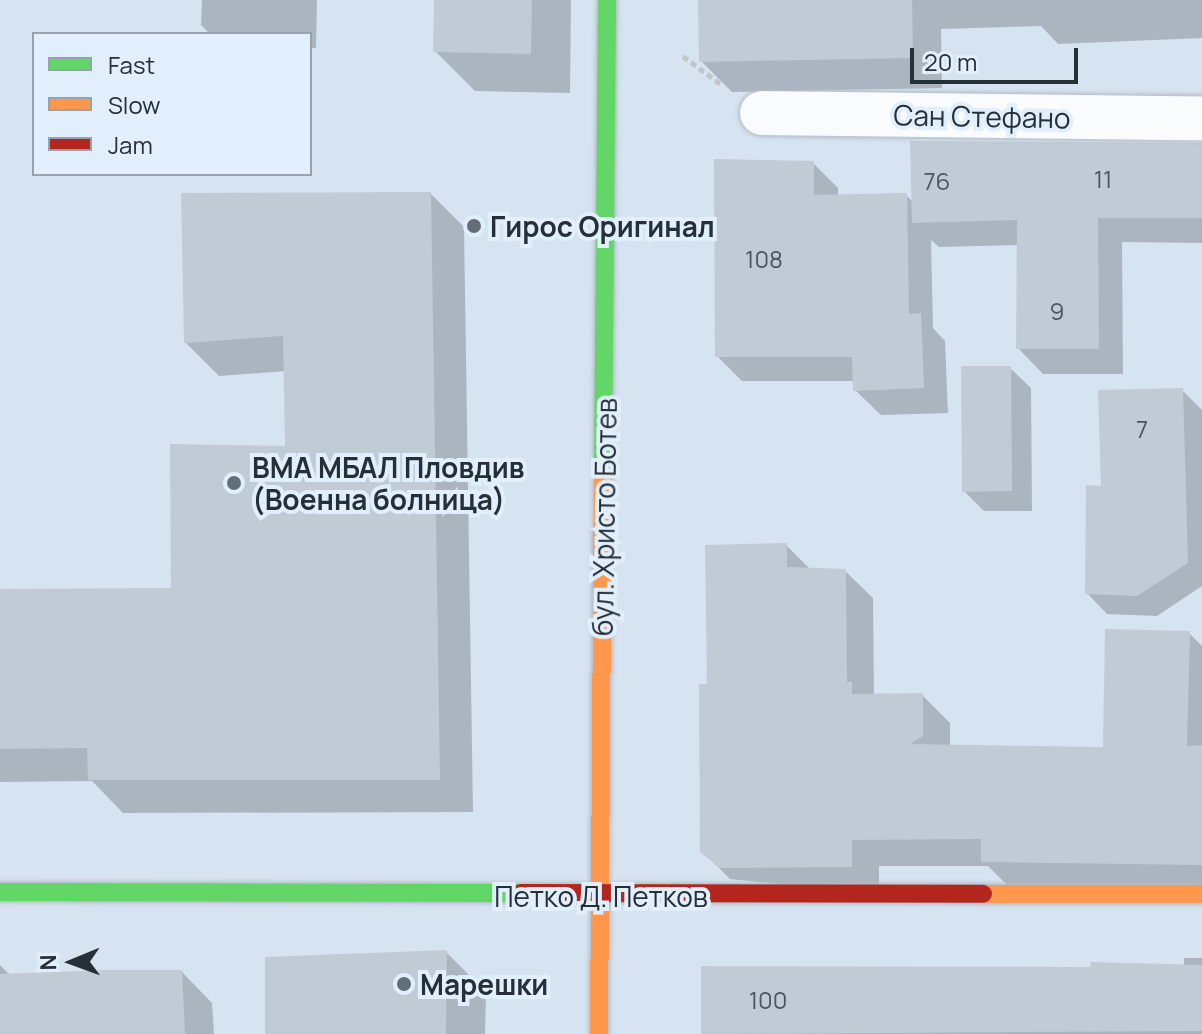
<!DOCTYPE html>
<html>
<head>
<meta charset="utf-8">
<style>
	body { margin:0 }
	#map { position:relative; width:1202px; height:1034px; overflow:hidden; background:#d6e3f0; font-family:Manrope,sans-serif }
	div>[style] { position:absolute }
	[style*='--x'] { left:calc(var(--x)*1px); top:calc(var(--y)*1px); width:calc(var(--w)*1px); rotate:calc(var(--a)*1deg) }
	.shadow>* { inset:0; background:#0003 }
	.building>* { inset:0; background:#c1cbd5 }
	.path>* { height:5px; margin-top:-2.5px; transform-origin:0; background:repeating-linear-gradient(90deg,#c0c5ca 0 6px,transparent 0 10px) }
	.roads { filter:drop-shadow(0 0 2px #b0bac4) drop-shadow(0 0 2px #b0bac4) }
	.street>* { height:44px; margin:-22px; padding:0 22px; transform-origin:22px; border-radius:22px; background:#f9fbfd }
	.fast>* { height:18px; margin:-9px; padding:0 9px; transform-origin:9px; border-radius:9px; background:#63d668 }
	.slow>* { height:18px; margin:-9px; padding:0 9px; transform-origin:9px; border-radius:9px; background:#ff974d }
	.jam>* { height:18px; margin:-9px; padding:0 9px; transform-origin:9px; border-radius:9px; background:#b3261e }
	.dots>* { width:22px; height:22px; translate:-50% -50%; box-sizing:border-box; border:4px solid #e1effd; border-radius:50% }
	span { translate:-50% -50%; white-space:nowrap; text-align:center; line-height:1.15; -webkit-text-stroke:8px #e1effd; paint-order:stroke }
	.number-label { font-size:24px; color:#4c565e }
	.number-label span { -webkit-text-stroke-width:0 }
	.street-label { font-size:28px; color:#252f37 }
	.poi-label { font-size:28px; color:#252f37; font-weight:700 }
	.left { translate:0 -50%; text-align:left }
	.legend { position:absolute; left:32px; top:32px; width:280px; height:144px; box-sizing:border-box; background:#e1effd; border:2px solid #96a2ae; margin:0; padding:10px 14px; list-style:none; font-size:24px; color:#252f37 }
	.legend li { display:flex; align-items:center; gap:16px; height:40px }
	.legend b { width:40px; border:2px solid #96a2ae }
	.north { position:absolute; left:32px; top:922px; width:80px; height:80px; -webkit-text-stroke:6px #e1effd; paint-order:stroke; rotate:269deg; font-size:22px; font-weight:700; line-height:32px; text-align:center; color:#252f37 }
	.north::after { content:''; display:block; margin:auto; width:28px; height:36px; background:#252f37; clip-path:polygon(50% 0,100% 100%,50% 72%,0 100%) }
	.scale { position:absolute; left:910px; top:48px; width:168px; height:36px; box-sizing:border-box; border:4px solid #252f37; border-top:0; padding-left:10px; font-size:24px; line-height:28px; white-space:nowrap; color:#252f37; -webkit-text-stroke:6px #e1effd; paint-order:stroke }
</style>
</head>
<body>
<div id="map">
	<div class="shadow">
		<div style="clip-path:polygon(202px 0,317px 0,316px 48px,310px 48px,310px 34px,210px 34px,201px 25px)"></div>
		<div style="clip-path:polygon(436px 0,571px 0,570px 93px,475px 91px,435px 51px)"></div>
		<div style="clip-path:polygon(700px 0,1202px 0,1202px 38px,1058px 44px,1041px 26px,941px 29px,942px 88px,732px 92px,701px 61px)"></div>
		<div style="clip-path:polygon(1202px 145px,1202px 243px,1122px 242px,1123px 374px,1043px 374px,1018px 348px,1018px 245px,939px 247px,931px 240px,933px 328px,945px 341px,948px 413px,881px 415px,855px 390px,855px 381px,742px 381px,717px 356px,813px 163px,838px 188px,838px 196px,906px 195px,914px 203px)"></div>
		<div style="clip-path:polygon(431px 194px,464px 227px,473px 812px,123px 813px,92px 781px,0 782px,0 591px,173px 590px,287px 448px,286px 371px,219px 376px,185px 342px)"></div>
		<div style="clip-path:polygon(1010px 368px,1031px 388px,1032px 511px,984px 511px,964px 491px)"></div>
		<div style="clip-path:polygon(1182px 390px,1202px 410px,1202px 586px,1157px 616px,1107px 614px,1087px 593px,1103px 488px)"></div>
		<div style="clip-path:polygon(786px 545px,811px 570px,845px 571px,873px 598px,874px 696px,922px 695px,950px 723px,950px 747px,1105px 749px,1189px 633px,1202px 646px,1202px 891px,1011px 889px,988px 866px,879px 866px,879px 894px,730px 879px,702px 851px,710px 686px)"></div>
		<div style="clip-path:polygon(446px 952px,486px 992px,485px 1034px,267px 1034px)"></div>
		<div style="clip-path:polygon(1184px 958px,1202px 958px,1202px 1034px,703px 1034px,703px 968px,1184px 967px)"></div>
		<div style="clip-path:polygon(0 965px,11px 976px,182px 972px,212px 1003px,214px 1034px,0 1034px)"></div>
	</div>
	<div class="building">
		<div style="clip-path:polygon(434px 0,532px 0,531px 54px,433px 52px)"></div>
		<div style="clip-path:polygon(698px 0,912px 0,913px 58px,699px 62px)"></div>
		<div style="clip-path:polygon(910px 141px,1202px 143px,1202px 218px,1098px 218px,1099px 349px,1016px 349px,1017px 220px,912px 223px)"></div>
		<div style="clip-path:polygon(714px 159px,814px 161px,814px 195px,907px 193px,909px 314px,921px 313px,924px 388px,853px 391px,852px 357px,715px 357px)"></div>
		<div style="clip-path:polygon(431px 192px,440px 780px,88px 780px,87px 748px,0 749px,0 589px,171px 588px,170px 444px,285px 446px,283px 336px,184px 343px,181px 193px)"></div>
		<div style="clip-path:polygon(961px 366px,1011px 366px,1012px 491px,962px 492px)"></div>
		<div style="clip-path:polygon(1183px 388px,1188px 563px,1137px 596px,1085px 594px,1086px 485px,1101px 486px,1098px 390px)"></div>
		<div style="clip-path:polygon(787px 543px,787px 567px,846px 569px,847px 682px,852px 682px,852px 694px,923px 693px,923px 736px,910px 744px,1103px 747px,1105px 629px,1190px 631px,1187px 746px,1202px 745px,1202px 865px,981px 862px,981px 839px,852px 840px,852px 867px,720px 868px,700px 852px,699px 684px,707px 684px,705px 545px)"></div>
		<div style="clip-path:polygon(447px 950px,446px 1034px,265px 1034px,265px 957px)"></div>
		<div style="clip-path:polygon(1091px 962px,1202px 965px,1202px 1031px,701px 1034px,701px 966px,1090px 967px)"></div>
		<div style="clip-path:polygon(107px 970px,182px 970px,185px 1034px,0 1034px,0 974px)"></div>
	</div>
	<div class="path">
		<div style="--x:683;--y:56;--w:47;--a:36.4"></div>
	</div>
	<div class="roads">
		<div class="street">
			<div style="--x:762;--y:113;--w:440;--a:0.7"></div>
		</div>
		<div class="fast">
			<div style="--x:603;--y:464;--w:464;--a:-89.5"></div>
			<div style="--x:0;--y:892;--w:521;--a:0.11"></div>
		</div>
		<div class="slow">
			<div style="--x:983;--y:894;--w:219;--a:0"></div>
			<div style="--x:599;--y:1034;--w:570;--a:-89.6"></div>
		</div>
		<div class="jam">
			<div style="--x:521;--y:893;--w:462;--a:0.1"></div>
		</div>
	</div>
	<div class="dots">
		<div style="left:474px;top:226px;background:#636e78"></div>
		<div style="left:234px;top:483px;background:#636e78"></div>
		<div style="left:404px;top:984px;background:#636e78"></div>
	</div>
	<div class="number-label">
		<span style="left:1103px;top:179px">11</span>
		<span style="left:937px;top:181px">76</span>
		<span style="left:764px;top:259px">108</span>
		<span style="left:1057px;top:311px">9</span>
		<span style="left:1142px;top:429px">7</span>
		<span style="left:768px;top:1000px">100</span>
	</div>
	<div class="street-label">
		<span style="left:982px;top:116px;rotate:1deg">Сан Стефано</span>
		<span style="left:604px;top:517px;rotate:-89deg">бул. Христо Ботев</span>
		<span style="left:601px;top:896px">Петко Д. Петков</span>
	</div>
	<div class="poi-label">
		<span class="left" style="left:490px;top:226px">Гирос Оригинал</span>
		<span class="left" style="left:252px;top:483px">ВМА МБАЛ Пловдив<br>(Военна болница)</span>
		<span class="left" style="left:420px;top:984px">Марешки</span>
	</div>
	<ul class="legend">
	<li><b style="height:10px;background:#63d668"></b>Fast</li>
	<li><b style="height:10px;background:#ff974d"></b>Slow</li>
	<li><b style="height:10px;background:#b3261e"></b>Jam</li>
	</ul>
	<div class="north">N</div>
	<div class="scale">20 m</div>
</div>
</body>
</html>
